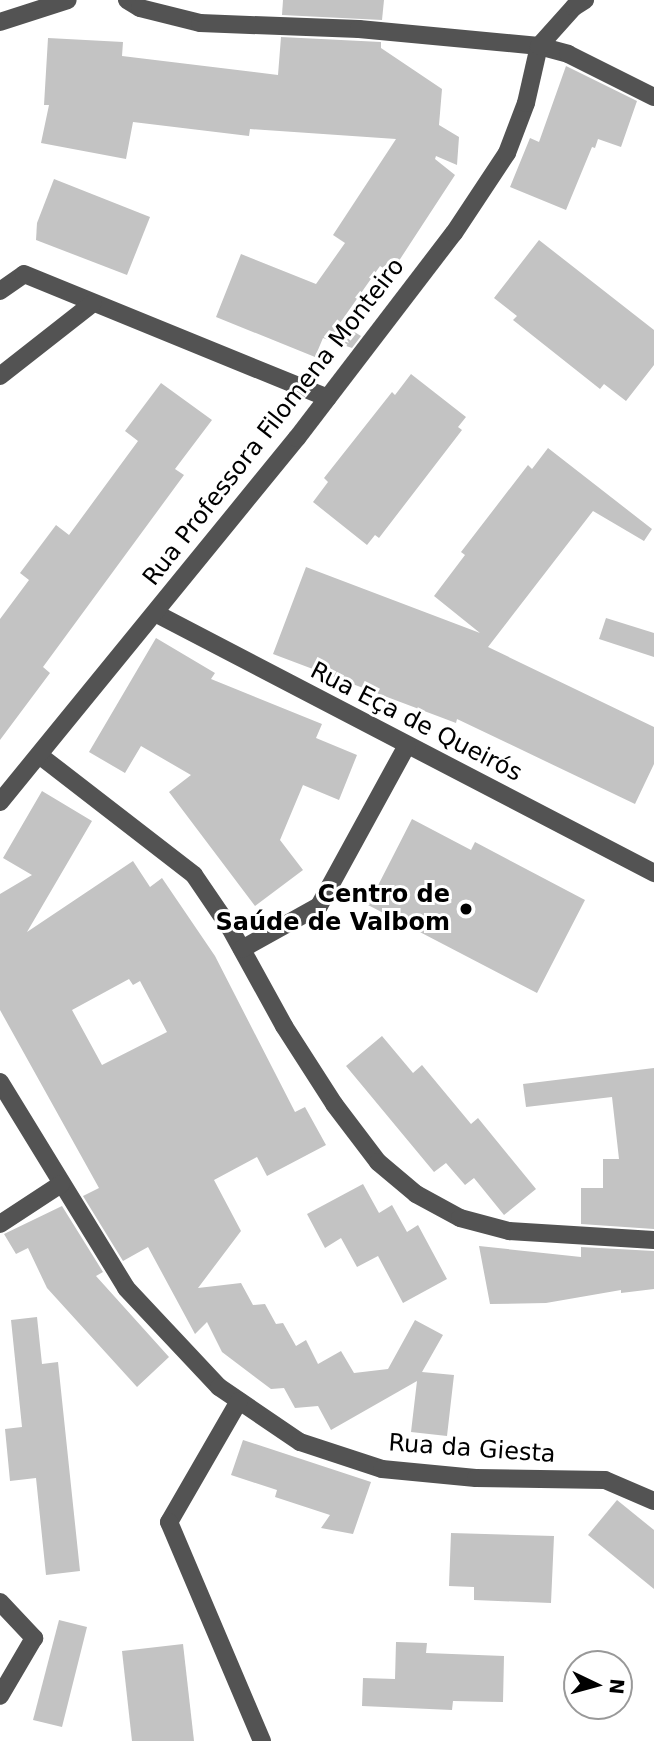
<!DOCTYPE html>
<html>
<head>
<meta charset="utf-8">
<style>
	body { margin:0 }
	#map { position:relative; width:654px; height:1741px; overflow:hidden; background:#fff; font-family:"DejaVu Sans",sans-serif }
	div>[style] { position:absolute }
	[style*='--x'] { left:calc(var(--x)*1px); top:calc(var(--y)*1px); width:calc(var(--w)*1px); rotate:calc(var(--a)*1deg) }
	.building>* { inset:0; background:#c3c3c3 }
	.minor>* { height:18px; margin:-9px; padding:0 9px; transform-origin:9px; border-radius:9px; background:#535353 }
	.dots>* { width:19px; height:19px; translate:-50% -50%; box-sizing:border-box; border:4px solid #fff; border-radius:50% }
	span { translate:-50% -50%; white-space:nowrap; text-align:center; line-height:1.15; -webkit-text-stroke:6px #fff; paint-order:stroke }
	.street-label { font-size:24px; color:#000 }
	.poi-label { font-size:24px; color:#000; font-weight:700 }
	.right { translate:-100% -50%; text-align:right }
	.north { position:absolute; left:563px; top:1650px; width:70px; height:70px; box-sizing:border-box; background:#fff; border:2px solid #999; border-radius:50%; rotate:95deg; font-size:19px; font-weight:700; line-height:28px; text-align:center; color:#000 }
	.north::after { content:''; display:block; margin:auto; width:24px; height:32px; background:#000; clip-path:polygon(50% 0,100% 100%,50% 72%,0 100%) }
</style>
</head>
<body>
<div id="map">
	<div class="building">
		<div style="clip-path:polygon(283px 0,384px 0,382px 20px,282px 15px)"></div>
		<div style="clip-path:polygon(281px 37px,381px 42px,381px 48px,442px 89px,439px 125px,459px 137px,457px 165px,436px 156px,435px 159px,455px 175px,391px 273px,380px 266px,340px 323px,361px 336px,352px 348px,323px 338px,315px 357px,216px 317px,241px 254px,316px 284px,345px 243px,333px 235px,396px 139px,250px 129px,249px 136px,133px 122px,126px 159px,41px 143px,49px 105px,44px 105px,48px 38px,123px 42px,122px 56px,278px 75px)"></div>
		<div style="clip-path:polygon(566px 66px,637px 101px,621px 147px,598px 139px,595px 148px,592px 147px,566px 210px,510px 187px,530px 138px,539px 142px)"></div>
		<div style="clip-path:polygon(54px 179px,150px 217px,127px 275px,36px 240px,37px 223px)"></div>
		<div style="clip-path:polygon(539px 240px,654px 330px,654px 365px,626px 401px,604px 384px,600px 389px,513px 320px,517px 316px,494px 298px)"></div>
		<div style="clip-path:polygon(411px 374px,466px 417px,458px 427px,462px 430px,379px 538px,375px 535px,367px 545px,313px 502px,328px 482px,324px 478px,392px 392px,395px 395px)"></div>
		<div style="clip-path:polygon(161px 383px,212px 420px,175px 469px,184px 475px,43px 667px,50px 673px,0 740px,0 619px,29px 580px,20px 573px,56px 525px,69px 535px,138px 441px,125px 431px)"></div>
		<div style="clip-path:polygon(548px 448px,652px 529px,644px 541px,593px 511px,488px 647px,654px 727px,654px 764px,635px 804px,457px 719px,456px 723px,273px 654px,306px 567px,480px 633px,434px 596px,465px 555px,461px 552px,528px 465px,532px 469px)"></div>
		<div style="clip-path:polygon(606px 618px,654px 633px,654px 657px,599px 639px)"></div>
		<div style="clip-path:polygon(156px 638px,215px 673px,211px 679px,322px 724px,316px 738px,357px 755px,339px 800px,303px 785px,280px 840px,303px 870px,255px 906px,169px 792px,191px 775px,141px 746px,125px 773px,89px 752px)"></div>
		<div style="clip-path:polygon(evenodd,42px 791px,92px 821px,27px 932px,133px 861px,150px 887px,162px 878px,215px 956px,295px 1112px,305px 1107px,326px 1145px,267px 1176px,257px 1157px,214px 1180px,241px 1231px,198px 1288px,241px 1283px,253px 1305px,265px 1304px,276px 1324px,283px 1323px,296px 1346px,306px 1340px,318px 1364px,341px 1351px,354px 1373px,388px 1369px,415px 1320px,443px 1335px,422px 1372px,454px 1375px,447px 1436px,411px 1432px,417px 1381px,331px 1430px,318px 1406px,295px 1408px,284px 1388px,271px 1389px,222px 1352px,207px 1322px,195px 1334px,148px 1247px,123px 1261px,83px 1196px,99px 1188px,0 1010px,0 894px,32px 875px,3px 858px,42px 791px,129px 979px,133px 985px,140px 981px,167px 1032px,102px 1065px,72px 1010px,129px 979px)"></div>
		<div style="clip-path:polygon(412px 819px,471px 850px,475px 842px,585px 900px,537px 993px,368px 905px)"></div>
		<div style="clip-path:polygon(382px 1036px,413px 1073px,422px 1065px,471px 1124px,478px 1118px,536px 1189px,504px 1215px,474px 1178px,465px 1185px,446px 1163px,434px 1172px,346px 1066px)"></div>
		<div style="clip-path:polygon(654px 1068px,654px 1229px,581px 1224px,581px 1188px,603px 1188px,603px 1159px,619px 1159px,612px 1097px,526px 1107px,523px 1084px)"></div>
		<div style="clip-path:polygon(363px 1184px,379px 1213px,392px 1205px,407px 1232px,418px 1225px,447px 1279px,403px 1303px,378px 1256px,357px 1267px,341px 1238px,325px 1248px,307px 1214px)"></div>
		<div style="clip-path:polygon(62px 1206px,103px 1272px,96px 1276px,169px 1357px,137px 1387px,47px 1288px,28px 1248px,16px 1254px,4px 1234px)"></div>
		<div style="clip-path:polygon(479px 1246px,581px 1257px,581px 1247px,654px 1251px,654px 1289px,621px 1293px,621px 1290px,546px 1303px,490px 1304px)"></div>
		<div style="clip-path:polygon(37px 1317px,42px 1364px,58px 1362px,80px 1571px,46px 1575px,36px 1478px,10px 1481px,5px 1429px,22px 1427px,11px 1320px)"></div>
		<div style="clip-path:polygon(243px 1440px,371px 1482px,353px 1534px,321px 1528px,330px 1515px,275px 1497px,277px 1490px,231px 1475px)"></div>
		<div style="clip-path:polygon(617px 1500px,654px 1530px,654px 1589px,588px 1535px)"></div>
		<div style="clip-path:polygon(451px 1533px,554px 1536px,551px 1603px,474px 1600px,474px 1587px,449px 1586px)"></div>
		<div style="clip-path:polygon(59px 1620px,87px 1627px,62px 1727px,33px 1720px)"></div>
		<div style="clip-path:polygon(396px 1642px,427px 1643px,426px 1653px,504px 1656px,503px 1702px,453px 1701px,452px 1710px,362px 1706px,363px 1678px,395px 1679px)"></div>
		<div style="clip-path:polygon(183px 1644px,194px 1741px,132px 1741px,122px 1651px)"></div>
	</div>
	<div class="minor">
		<div style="--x:127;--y:0;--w:15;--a:32"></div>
		<div style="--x:140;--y:8;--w:62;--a:14"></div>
		<div style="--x:200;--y:23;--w:159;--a:2.2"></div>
		<div style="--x:359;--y:29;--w:181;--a:5.4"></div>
		<div style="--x:539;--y:46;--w:30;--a:15"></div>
		<div style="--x:568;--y:54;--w:96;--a:26.6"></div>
		<div style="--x:0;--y:22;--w:71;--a:-17.9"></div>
		<div style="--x:0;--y:291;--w:29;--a:-35"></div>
		<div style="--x:24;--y:274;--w:328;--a:22.2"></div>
		<div style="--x:0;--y:376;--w:118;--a:-38.1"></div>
		<div style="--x:155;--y:613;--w:563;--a:27.52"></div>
		<div style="--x:39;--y:755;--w:196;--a:37.7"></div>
		<div style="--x:194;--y:875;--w:64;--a:55.8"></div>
		<div style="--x:230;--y:928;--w:112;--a:61.1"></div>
		<div style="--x:284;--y:1026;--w:93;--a:57.3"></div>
		<div style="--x:334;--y:1104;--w:73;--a:52.8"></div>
		<div style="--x:378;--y:1162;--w:50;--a:40.1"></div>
		<div style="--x:416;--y:1194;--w:50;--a:28.6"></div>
		<div style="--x:460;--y:1218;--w:51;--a:14.9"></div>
		<div style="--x:509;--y:1231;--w:145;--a:3.6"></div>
		<div style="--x:0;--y:802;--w:470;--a:-50.8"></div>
		<div style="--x:297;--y:438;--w:258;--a:-52.6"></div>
		<div style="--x:454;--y:233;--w:96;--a:-56.5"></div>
		<div style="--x:507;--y:153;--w:53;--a:-69.2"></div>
		<div style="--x:526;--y:103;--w:58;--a:-77.2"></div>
		<div style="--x:539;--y:46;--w:52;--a:-48.1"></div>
		<div style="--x:574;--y:7;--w:13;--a:-32"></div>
		<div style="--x:242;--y:949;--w:88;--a:-29.2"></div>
		<div style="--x:319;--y:906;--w:183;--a:-61.3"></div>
		<div style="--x:0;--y:1082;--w:241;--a:58.5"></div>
		<div style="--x:126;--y:1288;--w:136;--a:46.8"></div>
		<div style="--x:219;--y:1387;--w:98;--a:34.2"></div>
		<div style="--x:300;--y:1442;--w:86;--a:18.2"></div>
		<div style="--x:382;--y:1469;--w:94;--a:5.5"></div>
		<div style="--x:476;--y:1478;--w:129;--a:0.9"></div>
		<div style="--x:605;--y:1480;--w:53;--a:23.2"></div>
		<div style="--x:0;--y:1224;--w:73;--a:-33.3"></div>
		<div style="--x:239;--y:1401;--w:140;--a:120"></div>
		<div style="--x:169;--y:1522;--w:238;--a:67"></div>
		<div style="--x:0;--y:1602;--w:50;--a:46.6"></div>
		<div style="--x:34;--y:1638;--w:67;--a:120.4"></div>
	</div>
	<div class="dots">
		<div style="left:466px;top:909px;background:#000"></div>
	</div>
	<div class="street-label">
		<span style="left:274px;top:422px;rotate:-52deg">Rua Professora Filomena Monteiro</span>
		<span style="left:416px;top:722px;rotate:27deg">Rua Eça de Queirós</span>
		<span style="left:472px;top:1449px;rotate:4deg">Rua da Giesta</span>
	</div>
	<div class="poi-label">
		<span class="right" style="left:450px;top:909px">Centro de<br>Saúde de Valbom</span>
	</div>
	<div class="north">N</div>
</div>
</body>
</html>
